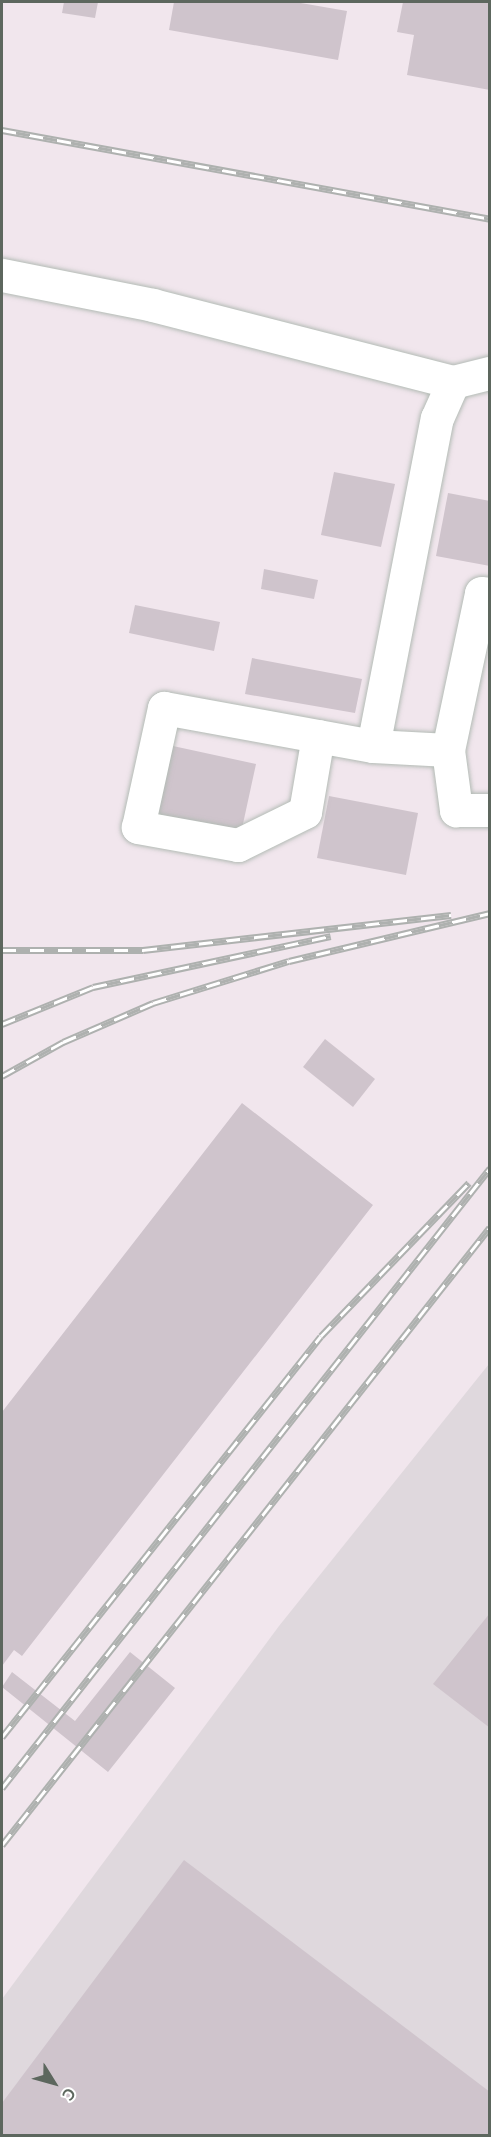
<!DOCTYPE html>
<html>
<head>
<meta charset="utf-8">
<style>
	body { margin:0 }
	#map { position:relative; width:491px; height:2137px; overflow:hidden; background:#f1e6ed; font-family:"Nunito Sans",sans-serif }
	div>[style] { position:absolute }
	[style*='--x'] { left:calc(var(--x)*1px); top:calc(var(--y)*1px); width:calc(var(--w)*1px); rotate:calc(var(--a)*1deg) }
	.industrial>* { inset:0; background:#dfd8dd }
	.building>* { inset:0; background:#cfc4cc }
	.roads { filter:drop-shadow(0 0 2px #b3bbb5) drop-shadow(0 0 2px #b3bbb5) }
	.minor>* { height:33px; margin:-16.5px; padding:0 16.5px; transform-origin:16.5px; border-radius:16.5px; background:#fff }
	.rail>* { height:7px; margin-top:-3.5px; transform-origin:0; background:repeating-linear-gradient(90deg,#fff 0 14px,#aeb1af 0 28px); box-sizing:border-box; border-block:2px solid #aeb1af }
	span { translate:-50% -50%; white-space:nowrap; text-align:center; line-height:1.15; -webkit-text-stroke:6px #fff; paint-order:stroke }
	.frame { position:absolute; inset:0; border:3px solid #5d675e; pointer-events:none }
	.north { position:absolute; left:24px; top:2053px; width:60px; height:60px; -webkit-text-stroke:4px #fff; paint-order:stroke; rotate:127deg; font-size:16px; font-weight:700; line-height:24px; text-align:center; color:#5d675e }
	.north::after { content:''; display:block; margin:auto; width:21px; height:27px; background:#5d675e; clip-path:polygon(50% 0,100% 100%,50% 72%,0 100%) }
</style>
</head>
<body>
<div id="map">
	<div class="industrial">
		<div style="clip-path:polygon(489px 1364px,489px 2135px,2px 2135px,2px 1999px,279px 1626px)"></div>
	</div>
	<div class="building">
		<div style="clip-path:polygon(64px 2px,98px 2px,95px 18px,62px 13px)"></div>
		<div style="clip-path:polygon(174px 2px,295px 2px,347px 11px,338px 60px,169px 30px)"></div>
		<div style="clip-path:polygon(403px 2px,490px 2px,490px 90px,407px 75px,414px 35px,397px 32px)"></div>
		<div style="clip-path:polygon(334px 472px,395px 484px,381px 547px,321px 535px)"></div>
		<div style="clip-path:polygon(448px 493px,490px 501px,490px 566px,436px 556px)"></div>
		<div style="clip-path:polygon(264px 569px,318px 580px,314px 599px,261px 589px)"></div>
		<div style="clip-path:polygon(135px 605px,220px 622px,214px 651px,129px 633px)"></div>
		<div style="clip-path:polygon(252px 658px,362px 679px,355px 713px,245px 694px)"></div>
		<div style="clip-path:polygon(173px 746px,256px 764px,241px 833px,157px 814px)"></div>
		<div style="clip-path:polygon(329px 796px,418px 813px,406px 875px,317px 858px)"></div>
		<div style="clip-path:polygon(325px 1039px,375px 1079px,353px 1107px,303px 1067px)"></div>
		<div style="clip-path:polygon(242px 1103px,373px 1205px,22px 1656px,14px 1650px,2px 1666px,2px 1412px)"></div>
		<div style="clip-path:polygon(490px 1613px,490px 1728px,433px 1684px)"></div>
		<div style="clip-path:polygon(130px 1652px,175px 1688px,108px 1772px,2px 1687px,12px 1672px,75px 1721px)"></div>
		<div style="clip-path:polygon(184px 1860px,490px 2092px,490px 2136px,2px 2136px,2px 2103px)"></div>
	</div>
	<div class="roads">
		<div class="minor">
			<div style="--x:2;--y:275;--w:154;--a:11.2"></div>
			<div style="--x:153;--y:305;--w:310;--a:14.4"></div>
			<div style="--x:318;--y:736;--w:77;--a:99.7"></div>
			<div style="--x:305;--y:812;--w:75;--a:153.8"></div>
			<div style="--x:238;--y:845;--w:102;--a:-169.8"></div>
			<div style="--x:138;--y:827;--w:122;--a:-77.7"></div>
			<div style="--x:164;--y:708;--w:212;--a:10.3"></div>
			<div style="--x:373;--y:746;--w:334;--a:-79"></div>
			<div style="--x:437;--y:418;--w:39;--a:-66"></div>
			<div style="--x:453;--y:382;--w:38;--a:-14"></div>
			<div style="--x:373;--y:746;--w:75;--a:3.1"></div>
			<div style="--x:448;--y:750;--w:160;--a:-78.1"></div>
			<div style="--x:481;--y:593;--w:9;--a:6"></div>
			<div style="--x:448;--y:750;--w:61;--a:82.4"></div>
			<div style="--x:456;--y:810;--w:34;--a:0"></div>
		</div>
	</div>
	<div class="rail">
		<div style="--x:2;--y:130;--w:496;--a:10.3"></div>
		<div style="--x:2;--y:950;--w:141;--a:0"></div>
		<div style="--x:143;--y:950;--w:310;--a:-6.5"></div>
		<div style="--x:2;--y:1024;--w:98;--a:-22.1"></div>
		<div style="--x:93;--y:987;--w:243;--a:-12.1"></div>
		<div style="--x:2;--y:1076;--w:70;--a:-29.1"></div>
		<div style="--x:63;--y:1042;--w:98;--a:-23.4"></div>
		<div style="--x:153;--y:1003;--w:142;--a:-17.2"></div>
		<div style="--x:289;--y:961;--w:207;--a:-13.4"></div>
		<div style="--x:2;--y:1737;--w:512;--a:-51.5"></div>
		<div style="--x:321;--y:1336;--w:213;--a:-46"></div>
		<div style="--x:2;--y:1788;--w:789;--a:-51.79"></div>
		<div style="--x:2;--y:1845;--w:787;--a:-51.7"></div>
	</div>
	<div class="frame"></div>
	<div class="north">С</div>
</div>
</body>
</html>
